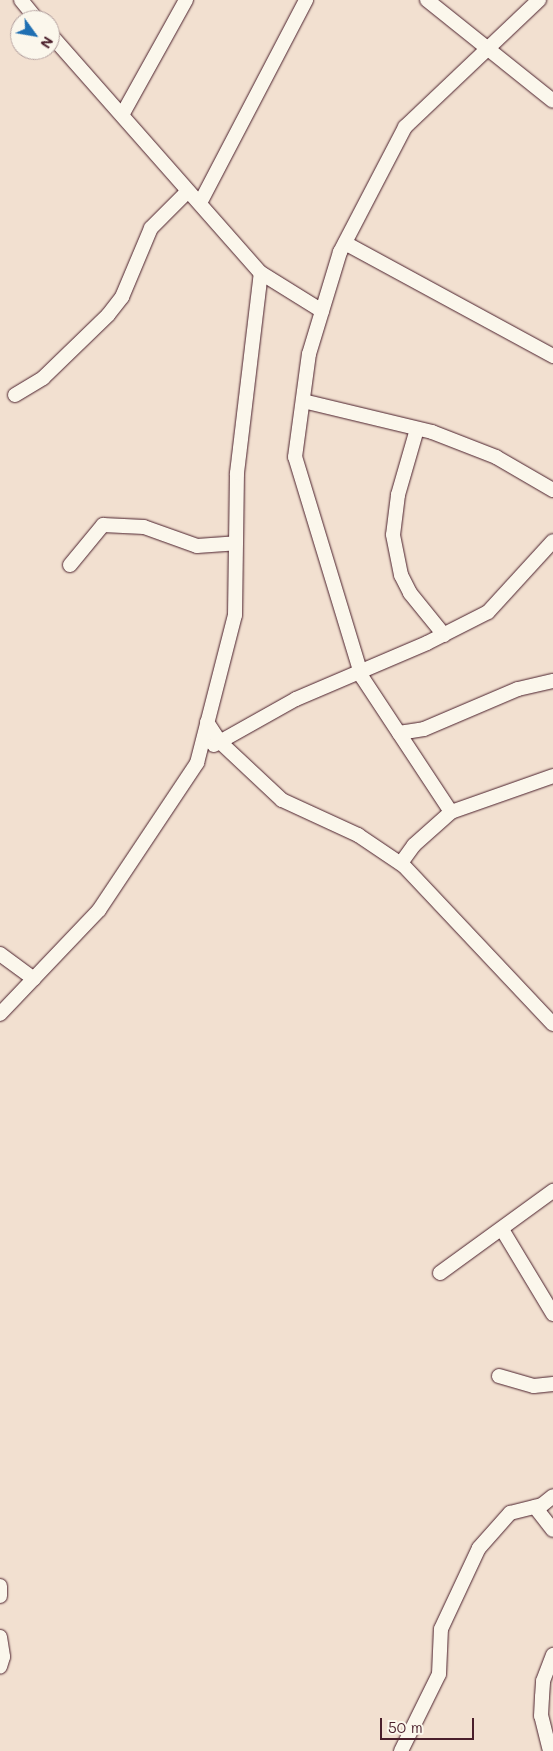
<!DOCTYPE html>
<html>
<head>
<meta charset="utf-8">
<style>
	body { margin:0 }
	#map { position:relative; width:553px; height:1751px; overflow:hidden; background:#f2e0d0; font-family:Mali,sans-serif }
	div>[style] { position:absolute }
	[style*='--x'] { left:calc(var(--x)*1px); top:calc(var(--y)*1px); width:calc(var(--w)*1px); rotate:calc(var(--a)*1deg) }
	.roads { filter:drop-shadow(0 0 1px #4a1f2b) drop-shadow(0 0 1px #4a1f2b) }
	.minor>* { height:14px; margin:-7px; padding:0 7px; transform-origin:7px; border-radius:7px; background:#fbf7ec }
	span { translate:-50% -50%; white-space:nowrap; text-align:center; line-height:1.15; -webkit-text-stroke:4.5px #fbf7ec; paint-order:stroke }
	.north { position:absolute; left:10px; top:10px; width:50px; height:50px; box-sizing:border-box; background:#fbf7ec; border:1px solid #b4a19f; border-radius:50%; rotate:122deg; font-size:14px; font-weight:700; line-height:20px; text-align:center; color:#4a1f2b }
	.north::after { content:''; display:block; margin:auto; width:18px; height:22px; background:#1f6fb2; clip-path:polygon(50% 0,100% 100%,50% 72%,0 100%) }
	.scale { position:absolute; left:380px; top:1718px; width:94px; height:22px; box-sizing:border-box; border:2px solid #4a1f2b; border-top:0; padding-left:6px; font-size:15px; line-height:18px; white-space:nowrap; color:#4a1f2b; -webkit-text-stroke:4px #fbf7ec; paint-order:stroke }
</style>
</head>
<body>
<div id="map">
	<div class="roads">
		<div class="minor">
			<div style="--x:21;--y:0;--w:26;--a:51"></div>
			<div style="--x:427;--y:0;--w:161;--a:38.7"></div>
			<div style="--x:50;--y:34;--w:319;--a:48.6"></div>
			<div style="--x:261;--y:273;--w:72;--a:31.9"></div>
			<div style="--x:122;--y:115;--w:132;--a:-60.9"></div>
			<div style="--x:200;--y:203;--w:229;--a:-62.4"></div>
			<div style="--x:345;--y:243;--w:237;--a:28.5"></div>
			<div style="--x:15;--y:395;--w:33;--a:-31"></div>
			<div style="--x:43;--y:378;--w:91;--a:-44.1"></div>
			<div style="--x:108;--y:315;--w:23;--a:-52"></div>
			<div style="--x:122;--y:297;--w:75;--a:-67.2"></div>
			<div style="--x:151;--y:228;--w:52;--a:-45"></div>
			<div style="--x:303;--y:401;--w:133;--a:13.5"></div>
			<div style="--x:432;--y:432;--w:69;--a:21.3"></div>
			<div style="--x:496;--y:457;--w:66;--a:30.1"></div>
			<div style="--x:417;--y:429;--w:69;--a:106.1"></div>
			<div style="--x:398;--y:495;--w:40;--a:97.1"></div>
			<div style="--x:393;--y:535;--w:41;--a:78.7"></div>
			<div style="--x:401;--y:575;--w:20;--a:63"></div>
			<div style="--x:410;--y:593;--w:54;--a:51"></div>
			<div style="--x:70;--y:565;--w:52;--a:-50.5"></div>
			<div style="--x:103;--y:525;--w:41;--a:2.8"></div>
			<div style="--x:144;--y:527;--w:56;--a:19.7"></div>
			<div style="--x:197;--y:546;--w:39;--a:-4"></div>
			<div style="--x:207;--y:722;--w:24;--a:57"></div>
			<div style="--x:220;--y:742;--w:85;--a:43.1"></div>
			<div style="--x:282;--y:800;--w:84;--a:24.7"></div>
			<div style="--x:358;--y:835;--w:55;--a:34"></div>
			<div style="--x:404;--y:866;--w:217;--a:46.7"></div>
			<div style="--x:399;--y:733;--w:25;--a:-9"></div>
			<div style="--x:424;--y:729;--w:102;--a:-23.1"></div>
			<div style="--x:518;--y:689;--w:36;--a:-13"></div>
			<div style="--x:214;--y:745;--w:94;--a:-29.3"></div>
			<div style="--x:296;--y:699;--w:142;--a:-23.1"></div>
			<div style="--x:427;--y:643;--w:68;--a:-26.9"></div>
			<div style="--x:488;--y:612;--w:96;--a:-47.5"></div>
			<div style="--x:451;--y:812;--w:162;--a:-123.4"></div>
			<div style="--x:362;--y:677;--w:230;--a:-106.9"></div>
			<div style="--x:295;--y:457;--w:104;--a:-82.3"></div>
			<div style="--x:309;--y:354;--w:107;--a:-73.1"></div>
			<div style="--x:340;--y:252;--w:141;--a:-62.5"></div>
			<div style="--x:405;--y:127;--w:185;--a:-43.5"></div>
			<div style="--x:401;--y:863;--w:22;--a:-54"></div>
			<div style="--x:414;--y:845;--w:50;--a:-41.7"></div>
			<div style="--x:451;--y:812;--w:108;--a:-19.4"></div>
			<div style="--x:0;--y:954;--w:42;--a:36.3"></div>
			<div style="--x:0;--y:1014;--w:144;--a:-46.4"></div>
			<div style="--x:99;--y:910;--w:177;--a:-56.3"></div>
			<div style="--x:197;--y:763;--w:153;--a:-75.6"></div>
			<div style="--x:235;--y:615;--w:142;--a:-89.2"></div>
			<div style="--x:237;--y:473;--w:201;--a:-83.2"></div>
			<div style="--x:503;--y:1231;--w:97;--a:58.9"></div>
			<div style="--x:440;--y:1273;--w:140;--a:-36"></div>
			<div style="--x:499;--y:1376;--w:36;--a:16"></div>
			<div style="--x:534;--y:1386;--w:19;--a:-6"></div>
			<div style="--x:535;--y:1507;--w:29;--a:52"></div>
			<div style="--x:0;--y:1586;--w:10;--a:90"></div>
			<div style="--x:0;--y:1637;--w:20;--a:81"></div>
			<div style="--x:3;--y:1657;--w:10;--a:107"></div>
			<div style="--x:401;--y:1751;--w:86;--a:-63.7"></div>
			<div style="--x:439;--y:1674;--w:45;--a:-87.5"></div>
			<div style="--x:441;--y:1629;--w:89;--a:-64.9"></div>
			<div style="--x:479;--y:1548;--w:47;--a:-48.5"></div>
			<div style="--x:510;--y:1513;--w:33;--a:-14"></div>
			<div style="--x:542;--y:1505;--w:14;--a:-39"></div>
			<div style="--x:550;--y:1751;--w:36;--a:-104"></div>
			<div style="--x:541;--y:1716;--w:19;--a:-87"></div>
			<div style="--x:542;--y:1697;--w:16;--a:-86"></div>
			<div style="--x:543;--y:1681;--w:28;--a:-69"></div>
		</div>
	</div>
	<div class="north">N</div>
	<div class="scale">50 m</div>
</div>
</body>
</html>
